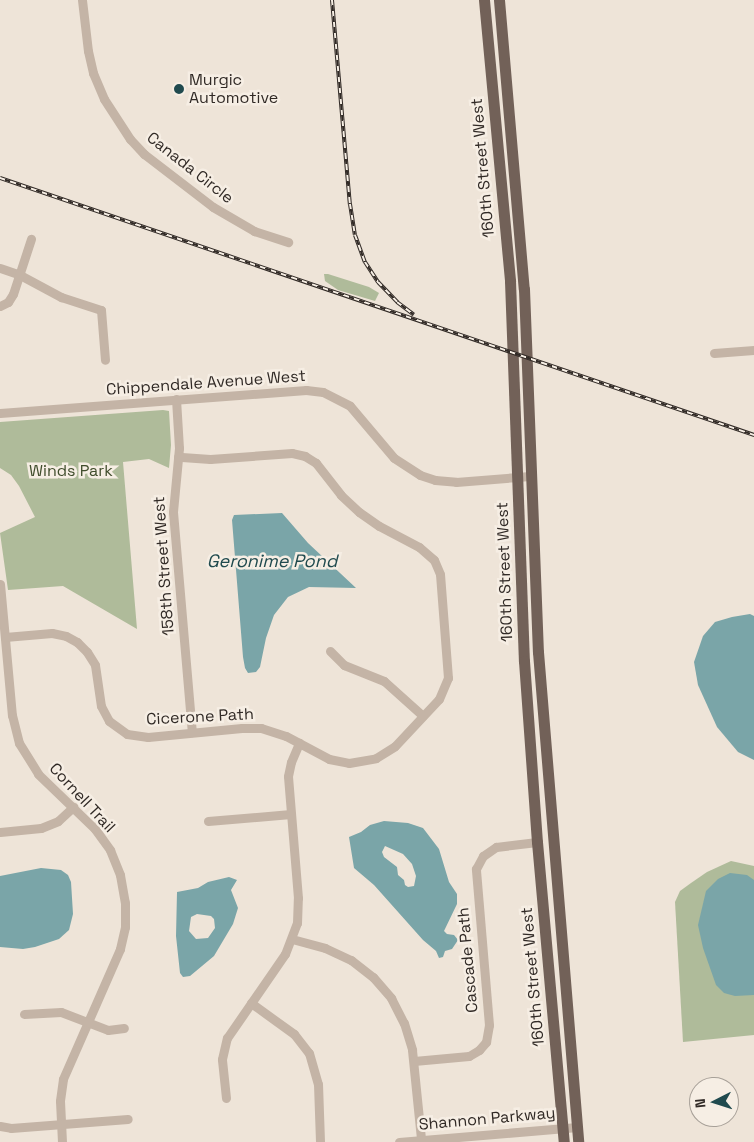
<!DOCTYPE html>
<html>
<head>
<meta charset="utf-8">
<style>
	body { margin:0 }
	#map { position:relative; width:754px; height:1142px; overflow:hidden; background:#eee4d8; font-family:"Space Grotesk",sans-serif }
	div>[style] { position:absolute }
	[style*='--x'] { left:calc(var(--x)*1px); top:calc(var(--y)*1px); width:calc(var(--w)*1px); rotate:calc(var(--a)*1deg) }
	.green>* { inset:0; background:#afbb9a }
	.water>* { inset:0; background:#7aa5a8 }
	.minor>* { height:9px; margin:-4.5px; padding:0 4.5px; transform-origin:4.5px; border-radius:4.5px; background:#c4b4a6 }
	.major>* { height:11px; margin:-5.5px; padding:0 5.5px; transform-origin:5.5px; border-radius:5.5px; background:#726158 }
	.rail>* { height:4px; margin-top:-2px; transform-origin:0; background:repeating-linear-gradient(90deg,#f6eee4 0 5.5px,#312a26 0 11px); box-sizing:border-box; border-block:1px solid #312a26 }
	.dots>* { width:14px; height:14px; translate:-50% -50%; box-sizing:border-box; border:2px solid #f6eee4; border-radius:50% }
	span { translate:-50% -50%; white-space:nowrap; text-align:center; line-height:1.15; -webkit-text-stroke:5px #f6eee4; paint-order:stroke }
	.poi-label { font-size:16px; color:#312a26 }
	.left { translate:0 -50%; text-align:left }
	.street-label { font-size:16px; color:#312a26 }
	.park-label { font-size:16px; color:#404d2c }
	.water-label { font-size:18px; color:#204a4e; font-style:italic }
	.north { position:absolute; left:689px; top:1077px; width:50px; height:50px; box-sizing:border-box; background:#f6eee4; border:1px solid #a7a098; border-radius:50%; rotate:265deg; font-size:14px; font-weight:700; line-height:20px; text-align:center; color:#312a26 }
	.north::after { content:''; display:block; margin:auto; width:18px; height:22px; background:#204a4e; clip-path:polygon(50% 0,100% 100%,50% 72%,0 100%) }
</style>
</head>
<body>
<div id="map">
	<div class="green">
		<div style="clip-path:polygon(324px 274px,328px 274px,369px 287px,379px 293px,375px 301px,338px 290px,325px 281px)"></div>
		<div style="clip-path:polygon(163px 410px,169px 411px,171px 445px,169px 468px,149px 459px,123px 462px,137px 629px,63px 586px,8px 590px,0 533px,35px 517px,19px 486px,11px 475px,0 468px,0 422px)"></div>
		<div style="clip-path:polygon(731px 861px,754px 866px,754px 1035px,683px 1042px,675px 902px,680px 891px,691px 883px,707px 872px)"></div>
	</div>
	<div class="water">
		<div style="clip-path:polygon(282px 513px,308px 543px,356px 588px,309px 587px,288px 597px,274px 615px,266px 638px,260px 667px,256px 672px,248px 673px,245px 668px,243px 657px,232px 520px,234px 515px)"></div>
		<div style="clip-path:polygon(750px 614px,754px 616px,754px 760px,738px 752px,717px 727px,698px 685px,694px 662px,703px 636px,715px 622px,732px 617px)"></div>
		<div style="clip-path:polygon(evenodd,384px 821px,408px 823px,423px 828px,439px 849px,449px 882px,457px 894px,457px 904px,444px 931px,447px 934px,454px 935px,458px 940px,452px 949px,445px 951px,443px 957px,439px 958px,436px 951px,423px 940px,374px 885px,354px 868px,349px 837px,361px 832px,370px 825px,384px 821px,385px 846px,403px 854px,412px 864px,416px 876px,414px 886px,408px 887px,405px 885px,404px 880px,398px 875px,397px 867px,384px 857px,382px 852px,385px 846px)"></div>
		<div style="clip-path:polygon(41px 868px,61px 870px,68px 875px,71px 882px,73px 914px,69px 930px,59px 939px,35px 947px,23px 949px,0 947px,0 876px)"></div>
		<div style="clip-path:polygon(730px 873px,747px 875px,754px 880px,754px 995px,735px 996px,724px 993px,716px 985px,703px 948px,698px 925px,706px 891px,718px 879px)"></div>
		<div style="clip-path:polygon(evenodd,229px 877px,237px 880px,231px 890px,238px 908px,233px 924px,214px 956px,190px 976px,183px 977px,180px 973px,176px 936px,177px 892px,198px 888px,208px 882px,229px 877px,197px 914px,211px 916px,214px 919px,215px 928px,208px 938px,196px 939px,189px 931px,191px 917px,197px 914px)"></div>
	</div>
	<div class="minor">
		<div style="--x:82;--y:0;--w:51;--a:83.3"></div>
		<div style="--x:88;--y:51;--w:23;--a:77"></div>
		<div style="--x:93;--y:73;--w:28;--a:67"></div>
		<div style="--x:104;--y:99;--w:48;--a:57"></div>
		<div style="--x:130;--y:139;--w:21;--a:47"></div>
		<div style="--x:144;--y:154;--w:87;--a:37.5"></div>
		<div style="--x:213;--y:207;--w:48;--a:30.3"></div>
		<div style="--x:254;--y:231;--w:36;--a:18"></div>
		<div style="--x:0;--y:268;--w:21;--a:19"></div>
		<div style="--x:20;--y:275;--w:47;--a:28.2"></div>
		<div style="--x:61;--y:297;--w:42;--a:18"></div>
		<div style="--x:101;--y:310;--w:50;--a:85.4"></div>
		<div style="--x:0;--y:306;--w:9;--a:-27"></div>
		<div style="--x:8;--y:302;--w:9;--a:-58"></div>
		<div style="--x:13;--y:294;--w:58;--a:-71.9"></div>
		<div style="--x:714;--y:353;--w:40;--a:-4.3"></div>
		<div style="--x:176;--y:399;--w:49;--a:86.5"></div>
		<div style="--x:179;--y:448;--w:64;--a:95.4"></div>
		<div style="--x:173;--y:512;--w:221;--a:85.1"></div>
		<div style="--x:0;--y:413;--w:307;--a:-4.3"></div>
		<div style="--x:306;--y:390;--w:17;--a:7"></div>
		<div style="--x:323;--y:392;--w:30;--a:27"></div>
		<div style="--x:350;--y:406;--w:68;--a:49.8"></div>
		<div style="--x:394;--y:458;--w:31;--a:33"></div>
		<div style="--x:420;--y:475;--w:16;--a:18"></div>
		<div style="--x:435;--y:480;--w:21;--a:5"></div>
		<div style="--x:456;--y:482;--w:74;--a:-4.6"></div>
		<div style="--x:0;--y:584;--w:132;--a:84.8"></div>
		<div style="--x:12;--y:715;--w:29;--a:76"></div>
		<div style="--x:19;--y:743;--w:36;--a:58"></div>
		<div style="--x:38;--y:774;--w:79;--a:44"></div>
		<div style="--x:95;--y:829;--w:26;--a:54"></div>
		<div style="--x:110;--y:850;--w:27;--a:68"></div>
		<div style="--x:120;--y:875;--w:28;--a:80"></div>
		<div style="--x:125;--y:903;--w:24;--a:90"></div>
		<div style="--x:125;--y:927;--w:23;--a:103"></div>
		<div style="--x:120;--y:949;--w:142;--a:113.7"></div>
		<div style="--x:63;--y:1079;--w:22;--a:98"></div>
		<div style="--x:60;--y:1101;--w:41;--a:87.2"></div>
		<div style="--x:5;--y:637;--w:47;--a:-4.9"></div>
		<div style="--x:52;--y:633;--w:14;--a:12"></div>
		<div style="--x:66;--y:636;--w:13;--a:29"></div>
		<div style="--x:77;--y:642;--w:14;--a:45"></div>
		<div style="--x:87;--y:652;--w:15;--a:58"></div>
		<div style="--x:95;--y:665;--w:41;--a:81.7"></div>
		<div style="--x:101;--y:706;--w:17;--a:62"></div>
		<div style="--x:109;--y:721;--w:22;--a:36"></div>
		<div style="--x:127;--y:734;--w:21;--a:8"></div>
		<div style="--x:148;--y:737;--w:94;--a:-5.5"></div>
		<div style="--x:242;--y:728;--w:19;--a:0"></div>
		<div style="--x:261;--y:728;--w:26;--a:18"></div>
		<div style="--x:286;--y:736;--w:49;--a:28.1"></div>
		<div style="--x:329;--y:759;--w:20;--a:11"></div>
		<div style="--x:349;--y:763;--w:27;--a:-10"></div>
		<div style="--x:376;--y:758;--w:22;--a:-32"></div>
		<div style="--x:395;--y:746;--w:64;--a:-46.9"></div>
		<div style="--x:439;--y:699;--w:23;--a:-67"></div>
		<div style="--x:448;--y:678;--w:104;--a:-94.4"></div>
		<div style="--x:440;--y:574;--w:15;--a:-113"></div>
		<div style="--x:434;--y:560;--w:20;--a:-139"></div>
		<div style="--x:419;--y:547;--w:45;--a:-152.3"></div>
		<div style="--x:379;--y:526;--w:24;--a:-145"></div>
		<div style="--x:359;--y:512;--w:25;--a:-137"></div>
		<div style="--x:341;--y:495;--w:41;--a:-128"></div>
		<div style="--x:316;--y:463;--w:13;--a:-148"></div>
		<div style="--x:305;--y:456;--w:13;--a:-167"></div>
		<div style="--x:292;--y:453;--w:82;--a:175.8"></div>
		<div style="--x:210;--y:459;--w:32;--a:-176"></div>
		<div style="--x:330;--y:651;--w:20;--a:45"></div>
		<div style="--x:344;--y:665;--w:43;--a:21.8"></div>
		<div style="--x:384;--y:681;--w:52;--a:41.9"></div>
		<div style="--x:208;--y:821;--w:83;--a:-4.8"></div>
		<div style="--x:0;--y:832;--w:41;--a:-5.6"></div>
		<div style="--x:41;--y:828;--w:18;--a:-22"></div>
		<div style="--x:58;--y:821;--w:21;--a:-43"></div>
		<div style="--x:292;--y:939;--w:34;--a:15"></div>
		<div style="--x:325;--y:948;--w:29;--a:25"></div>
		<div style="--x:351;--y:960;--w:28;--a:38"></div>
		<div style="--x:373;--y:977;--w:28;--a:49"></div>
		<div style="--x:391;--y:998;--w:28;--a:63"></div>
		<div style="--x:404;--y:1023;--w:28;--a:73"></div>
		<div style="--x:412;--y:1050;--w:89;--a:84.2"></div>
		<div style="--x:251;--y:1003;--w:53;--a:35.8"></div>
		<div style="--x:294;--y:1034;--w:24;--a:52"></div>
		<div style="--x:309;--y:1053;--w:32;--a:74"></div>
		<div style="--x:318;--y:1084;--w:58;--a:88"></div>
		<div style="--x:24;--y:1014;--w:37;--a:-3"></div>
		<div style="--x:61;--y:1012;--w:50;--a:21"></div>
		<div style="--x:108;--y:1030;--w:16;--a:-7"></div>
		<div style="--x:414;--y:1061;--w:55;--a:-5.2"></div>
		<div style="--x:469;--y:1056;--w:12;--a:-31"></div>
		<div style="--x:479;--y:1050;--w:11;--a:-49"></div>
		<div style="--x:486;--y:1042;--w:17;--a:-80"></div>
		<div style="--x:489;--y:1025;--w:157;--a:-94.8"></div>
		<div style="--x:476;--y:869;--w:15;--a:-62"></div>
		<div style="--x:483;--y:856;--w:16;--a:-35"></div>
		<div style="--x:496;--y:847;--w:41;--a:-7"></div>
		<div style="--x:226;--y:1098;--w:39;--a:-96"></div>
		<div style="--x:222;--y:1059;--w:22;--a:-77"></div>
		<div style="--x:227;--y:1038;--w:102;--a:-55.4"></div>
		<div style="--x:285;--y:954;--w:33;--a:-69"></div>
		<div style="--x:297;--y:923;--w:25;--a:-88"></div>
		<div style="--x:298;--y:898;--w:122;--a:-94.7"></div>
		<div style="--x:288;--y:776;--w:14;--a:-78"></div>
		<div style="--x:291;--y:762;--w:21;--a:-67"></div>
		<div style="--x:0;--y:1126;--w:11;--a:10"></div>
		<div style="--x:11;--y:1128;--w:117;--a:-4.4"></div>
		<div style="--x:399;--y:1142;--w:179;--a:-4.8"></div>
	</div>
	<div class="major">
		<div style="--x:484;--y:0;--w:282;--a:84.7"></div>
		<div style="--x:510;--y:281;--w:380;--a:87.9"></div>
		<div style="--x:524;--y:661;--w:181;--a:85.9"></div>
		<div style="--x:537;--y:842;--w:301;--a:84.9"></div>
		<div style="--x:499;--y:0;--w:290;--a:85.1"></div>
		<div style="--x:524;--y:289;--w:363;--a:87.8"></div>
		<div style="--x:538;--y:652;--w:492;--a:85.3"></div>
	</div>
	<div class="rail">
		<div style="--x:332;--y:0;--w:205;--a:85"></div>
		<div style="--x:350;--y:204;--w:31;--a:81"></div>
		<div style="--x:355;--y:235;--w:29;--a:70"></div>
		<div style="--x:365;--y:262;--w:24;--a:57"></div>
		<div style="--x:378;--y:282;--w:28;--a:46"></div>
		<div style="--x:397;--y:302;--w:21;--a:37"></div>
		<div style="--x:0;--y:178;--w:797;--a:18.82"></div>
	</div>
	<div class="dots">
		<div style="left:179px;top:89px;background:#204a4e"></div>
	</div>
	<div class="poi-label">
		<span class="left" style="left:189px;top:89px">Murgic<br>Automotive</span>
	</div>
	<div class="street-label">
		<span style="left:190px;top:168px;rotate:38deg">Canada Circle</span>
		<span style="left:483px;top:168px;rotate:-95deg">160th Street West</span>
		<span style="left:206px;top:383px;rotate:-4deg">Chippendale Avenue West</span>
		<span style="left:164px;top:566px;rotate:-94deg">158th Street West</span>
		<span style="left:505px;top:572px;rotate:-92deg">160th Street West</span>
		<span style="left:200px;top:717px;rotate:-3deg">Cicerone Path</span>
		<span style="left:82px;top:798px;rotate:47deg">Cornell Trail</span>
		<span style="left:468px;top:960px;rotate:-95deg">Cascade Path</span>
		<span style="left:533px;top:977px;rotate:-95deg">160th Street West</span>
		<span style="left:487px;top:1119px;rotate:-5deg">Shannon Parkway</span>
	</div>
	<div class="park-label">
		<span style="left:71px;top:471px">Winds Park</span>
	</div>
	<div class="water-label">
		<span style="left:272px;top:561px">Geronime Pond</span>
	</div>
	<div class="north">N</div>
</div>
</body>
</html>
